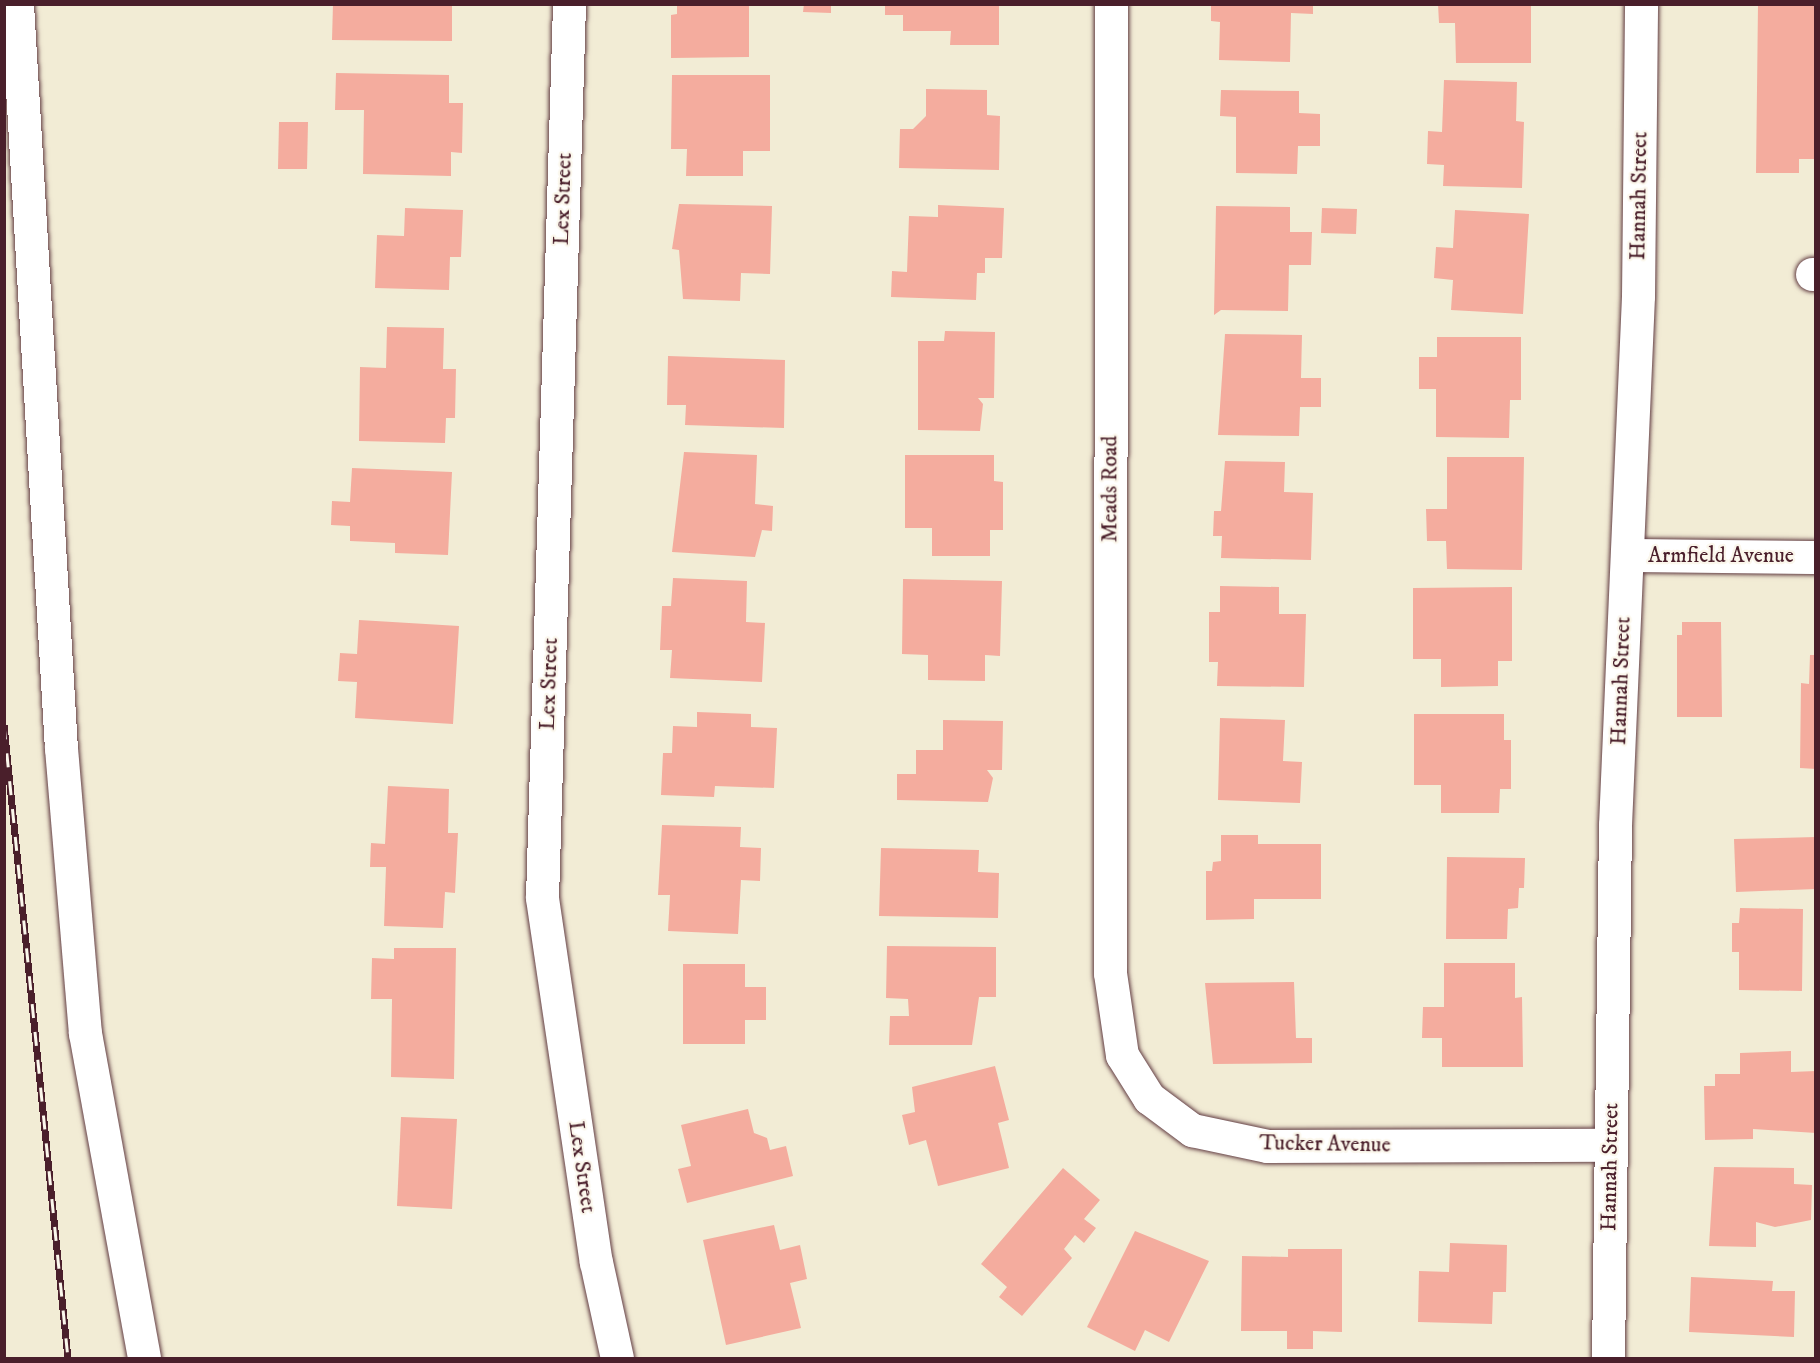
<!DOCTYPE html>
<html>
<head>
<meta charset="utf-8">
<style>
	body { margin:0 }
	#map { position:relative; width:1820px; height:1363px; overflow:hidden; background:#f2ecd5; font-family:"IM FELL DW Pica",serif }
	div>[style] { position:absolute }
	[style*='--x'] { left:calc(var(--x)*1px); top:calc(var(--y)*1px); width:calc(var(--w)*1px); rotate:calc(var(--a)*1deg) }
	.building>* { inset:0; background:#f4ac9e }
	.roads { filter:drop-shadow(0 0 2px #633e44) drop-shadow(0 0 2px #633e44) }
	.minor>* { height:33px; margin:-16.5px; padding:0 16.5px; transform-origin:16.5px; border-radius:16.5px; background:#fff }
	.rail>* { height:7px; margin-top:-3.5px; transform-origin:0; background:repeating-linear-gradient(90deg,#fbf7ec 0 14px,#4a1f2b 0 28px); box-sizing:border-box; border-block:2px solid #4a1f2b }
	span { translate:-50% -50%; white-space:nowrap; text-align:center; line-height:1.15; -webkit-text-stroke:4.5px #fbf7ec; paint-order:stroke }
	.street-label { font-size:22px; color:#4a1f2b }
	.frame { position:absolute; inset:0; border:6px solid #4a1f2b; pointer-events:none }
</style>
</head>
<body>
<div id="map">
	<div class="building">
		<div style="clip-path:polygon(333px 4px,452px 4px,452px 41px,332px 40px)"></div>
		<div style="clip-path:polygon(677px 4px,749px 4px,749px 57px,671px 58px,671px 15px,677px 14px)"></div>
		<div style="clip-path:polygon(804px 4px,831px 4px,831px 13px,803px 12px)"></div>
		<div style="clip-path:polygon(885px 4px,999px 4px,999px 45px,950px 45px,951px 31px,903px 31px,903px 15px,885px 15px)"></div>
		<div style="clip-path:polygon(1211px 4px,1313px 4px,1313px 14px,1291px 13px,1290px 62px,1219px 60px,1220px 22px,1211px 21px)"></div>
		<div style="clip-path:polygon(1438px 4px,1531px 4px,1531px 63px,1456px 63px,1455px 23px,1439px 23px)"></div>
		<div style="clip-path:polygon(1758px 4px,1816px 4px,1816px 159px,1799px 159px,1799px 173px,1756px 173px)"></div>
		<div style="clip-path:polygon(336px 73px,449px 75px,449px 103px,463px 103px,462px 153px,451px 152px,451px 176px,363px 174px,364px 110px,335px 110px)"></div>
		<div style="clip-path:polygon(672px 75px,770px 75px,770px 151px,743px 151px,743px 176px,686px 176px,687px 149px,671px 149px)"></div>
		<div style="clip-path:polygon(1444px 80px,1517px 82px,1516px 121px,1524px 122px,1522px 188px,1443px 186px,1444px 165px,1427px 164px,1428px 131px,1442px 132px)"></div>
		<div style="clip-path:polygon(926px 89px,987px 90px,987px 115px,1000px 116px,999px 170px,899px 168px,900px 129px,913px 129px,926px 116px)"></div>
		<div style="clip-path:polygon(1221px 90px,1299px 91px,1299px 113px,1320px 114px,1320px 146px,1298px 146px,1297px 174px,1236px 173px,1236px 117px,1220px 116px)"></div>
		<div style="clip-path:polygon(279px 122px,308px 122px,307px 169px,278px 169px)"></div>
		<div style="clip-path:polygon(679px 204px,772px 206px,770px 274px,741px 273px,740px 301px,683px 299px,679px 250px,672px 249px)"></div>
		<div style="clip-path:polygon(938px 205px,1004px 208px,1002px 258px,985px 258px,985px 273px,977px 273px,976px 300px,891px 297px,892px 271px,907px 272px,909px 216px,938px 217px)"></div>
		<div style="clip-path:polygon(1216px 206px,1290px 207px,1290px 232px,1312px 232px,1311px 265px,1289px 265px,1288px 311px,1221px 310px,1214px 315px)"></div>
		<div style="clip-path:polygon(405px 208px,463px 210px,461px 257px,450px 257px,449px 290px,375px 288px,377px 235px,404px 236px)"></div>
		<div style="clip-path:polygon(1322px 208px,1357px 209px,1356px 234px,1321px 233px)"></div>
		<div style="clip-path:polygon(1455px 210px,1529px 214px,1523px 314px,1451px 310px,1453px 280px,1434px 278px,1436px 247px,1453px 248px)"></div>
		<div style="clip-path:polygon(387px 327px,444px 328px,443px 369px,456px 369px,455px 418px,446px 418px,445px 443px,359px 441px,360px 367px,386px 368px)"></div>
		<div style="clip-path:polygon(945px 331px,995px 332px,994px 398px,978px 398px,983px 404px,980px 431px,918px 430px,918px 341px,944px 341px)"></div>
		<div style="clip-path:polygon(1225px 334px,1302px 335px,1301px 378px,1321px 378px,1321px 407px,1300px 407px,1299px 436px,1218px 435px)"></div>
		<div style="clip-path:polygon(1437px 337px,1521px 337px,1521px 400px,1510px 400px,1509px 438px,1436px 437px,1436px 389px,1419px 389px,1419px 357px,1437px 357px)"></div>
		<div style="clip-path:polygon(668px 356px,785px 360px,784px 428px,685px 425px,686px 405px,667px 405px)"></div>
		<div style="clip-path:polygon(684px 452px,757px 455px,755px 504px,773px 506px,772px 531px,762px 530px,755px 557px,672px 552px)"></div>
		<div style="clip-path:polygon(905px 455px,994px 455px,994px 481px,1003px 482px,1003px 530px,990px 530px,990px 556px,932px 556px,932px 528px,905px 528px)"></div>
		<div style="clip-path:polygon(1447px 457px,1524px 457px,1522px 570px,1447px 569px,1446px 541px,1427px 541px,1426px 509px,1447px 509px)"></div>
		<div style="clip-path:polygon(1225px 461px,1285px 462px,1284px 492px,1313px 493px,1311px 560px,1221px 558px,1222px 536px,1213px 536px,1214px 511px,1221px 511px)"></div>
		<div style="clip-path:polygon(352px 468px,452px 472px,448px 555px,395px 553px,395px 543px,350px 541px,350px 526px,331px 525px,332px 501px,350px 502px)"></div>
		<div style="clip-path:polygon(673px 578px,747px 581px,746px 622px,765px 623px,762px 682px,670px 678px,672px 650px,660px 650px,662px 606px,671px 606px)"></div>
		<div style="clip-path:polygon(903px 579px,1002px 581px,1000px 656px,985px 655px,985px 681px,928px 680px,928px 655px,902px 654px)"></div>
		<div style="clip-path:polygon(1220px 586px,1279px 587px,1279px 614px,1306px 614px,1304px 687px,1217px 686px,1218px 662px,1209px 662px,1209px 612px,1220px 612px)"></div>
		<div style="clip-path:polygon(1512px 587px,1512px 661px,1498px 661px,1498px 686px,1441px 687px,1441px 659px,1413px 659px,1413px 588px)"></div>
		<div style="clip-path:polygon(359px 620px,459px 626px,453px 724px,355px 718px,357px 682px,338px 681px,340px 653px,357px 654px)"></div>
		<div style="clip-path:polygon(1682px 622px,1721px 622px,1722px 717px,1677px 717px,1677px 635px,1682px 635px)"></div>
		<div style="clip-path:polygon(1810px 655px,1816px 655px,1816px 769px,1800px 768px,1801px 683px,1809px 684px)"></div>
		<div style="clip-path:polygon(697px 712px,751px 714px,751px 727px,777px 728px,774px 788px,715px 786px,714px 797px,661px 795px,663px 753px,672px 753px,673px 726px,697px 727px)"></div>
		<div style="clip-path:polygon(1414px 714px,1504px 714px,1504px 740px,1511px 740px,1511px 789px,1500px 789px,1499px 813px,1441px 813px,1441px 785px,1414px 785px)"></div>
		<div style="clip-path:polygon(1220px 718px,1285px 720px,1283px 761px,1302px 762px,1300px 803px,1218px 800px)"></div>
		<div style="clip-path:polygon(943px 720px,1003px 721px,1002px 770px,987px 770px,993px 778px,988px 802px,897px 800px,897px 774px,916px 774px,916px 750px,943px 750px)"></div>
		<div style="clip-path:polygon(388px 786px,449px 789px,448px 833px,458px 833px,455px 893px,445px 892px,443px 928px,384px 926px,386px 867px,370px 867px,371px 843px,385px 844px)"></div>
		<div style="clip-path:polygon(662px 825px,741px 827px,740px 847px,761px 848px,760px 881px,741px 880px,738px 934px,668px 931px,670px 895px,658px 895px)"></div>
		<div style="clip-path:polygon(1221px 835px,1258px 835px,1258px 844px,1321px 844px,1321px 899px,1254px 899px,1254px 919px,1206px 920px,1206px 871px,1212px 871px,1213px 862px,1221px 861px)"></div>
		<div style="clip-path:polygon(1816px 837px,1816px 889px,1736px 892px,1734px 839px)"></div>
		<div style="clip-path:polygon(881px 848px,979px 850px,978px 872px,999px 873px,998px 918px,879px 916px)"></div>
		<div style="clip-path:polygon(1447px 857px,1525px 858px,1524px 888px,1519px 888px,1518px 908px,1508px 909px,1507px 939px,1446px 939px)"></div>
		<div style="clip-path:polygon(1740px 908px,1803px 909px,1802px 991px,1739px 990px,1739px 952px,1732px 952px,1732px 923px,1739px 923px)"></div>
		<div style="clip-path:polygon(887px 946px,996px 947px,996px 997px,979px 997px,972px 1045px,889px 1045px,890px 1016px,909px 1016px,908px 999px,886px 998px)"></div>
		<div style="clip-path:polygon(394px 948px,456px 948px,454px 1079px,391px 1077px,392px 999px,371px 999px,372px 958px,394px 959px)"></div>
		<div style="clip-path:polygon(1444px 963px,1515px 963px,1515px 998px,1522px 997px,1523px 1067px,1442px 1067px,1442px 1038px,1422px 1038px,1423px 1007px,1444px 1007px)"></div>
		<div style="clip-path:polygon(683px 964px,745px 964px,745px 987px,766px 987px,766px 1020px,745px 1020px,745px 1044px,683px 1044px)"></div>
		<div style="clip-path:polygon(1294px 982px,1296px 1038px,1312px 1038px,1312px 1063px,1213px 1064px,1205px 983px)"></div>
		<div style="clip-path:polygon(1791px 1051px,1791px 1072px,1816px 1071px,1816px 1133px,1753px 1129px,1753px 1139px,1705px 1140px,1704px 1086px,1715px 1086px,1715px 1074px,1740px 1074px,1740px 1053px)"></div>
		<div style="clip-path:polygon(995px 1066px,1009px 1120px,998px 1123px,1009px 1168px,938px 1186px,926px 1140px,909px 1145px,902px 1115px,915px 1112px,912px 1087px)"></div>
		<div style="clip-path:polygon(748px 1109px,754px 1133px,767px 1138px,770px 1150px,786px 1146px,793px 1176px,687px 1203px,678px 1169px,691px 1166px,681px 1125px)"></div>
		<div style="clip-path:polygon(401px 1117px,457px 1119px,452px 1209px,397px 1206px)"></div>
		<div style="clip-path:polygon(1714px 1167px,1794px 1168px,1794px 1184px,1812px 1185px,1811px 1220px,1775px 1227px,1756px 1222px,1756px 1247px,1709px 1246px)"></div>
		<div style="clip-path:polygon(1063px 1168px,1100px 1200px,1084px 1219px,1096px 1228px,1084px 1243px,1075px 1235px,1064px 1249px,1072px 1258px,1022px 1316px,999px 1297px,1007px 1287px,981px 1264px)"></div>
		<div style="clip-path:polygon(774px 1225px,780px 1250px,800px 1245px,807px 1279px,790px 1283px,801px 1328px,726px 1345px,703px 1240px)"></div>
		<div style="clip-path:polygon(1135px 1231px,1209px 1261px,1169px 1342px,1145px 1330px,1135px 1351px,1087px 1327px)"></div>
		<div style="clip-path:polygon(1450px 1243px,1507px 1245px,1506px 1292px,1493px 1292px,1492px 1324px,1418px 1322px,1419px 1271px,1449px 1272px)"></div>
		<div style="clip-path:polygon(1288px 1249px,1342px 1249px,1342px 1332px,1313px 1331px,1313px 1349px,1287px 1349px,1287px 1331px,1241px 1331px,1242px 1256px,1288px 1257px)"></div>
		<div style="clip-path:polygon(1691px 1277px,1773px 1281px,1772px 1291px,1795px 1291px,1794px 1337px,1689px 1332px)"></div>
	</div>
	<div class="roads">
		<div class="minor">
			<div style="--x:17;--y:4;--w:745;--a:86.62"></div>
			<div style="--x:61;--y:748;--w:286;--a:85.2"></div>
			<div style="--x:85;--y:1033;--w:330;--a:79.7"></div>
			<div style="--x:569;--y:4;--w:894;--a:91.73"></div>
			<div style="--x:542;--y:898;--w:368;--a:81.6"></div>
			<div style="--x:596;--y:1262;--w:98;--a:77.7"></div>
			<div style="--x:1111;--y:4;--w:969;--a:90.06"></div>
			<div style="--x:1110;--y:973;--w:83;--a:81.7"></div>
			<div style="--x:1122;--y:1055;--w:51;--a:57.9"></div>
			<div style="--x:1149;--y:1098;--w:54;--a:36.7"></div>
			<div style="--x:1192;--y:1130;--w:77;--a:12"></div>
			<div style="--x:1267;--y:1146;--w:344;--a:-0.2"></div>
			<div style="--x:1812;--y:274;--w:4;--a:0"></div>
			<div style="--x:1627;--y:555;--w:189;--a:0.6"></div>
			<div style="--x:1608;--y:1358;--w:533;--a:-89.25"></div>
			<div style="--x:1615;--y:825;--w:529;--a:-87.51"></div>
			<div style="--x:1638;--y:296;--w:292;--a:-89.4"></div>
		</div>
	</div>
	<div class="rail">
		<div style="--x:4;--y:725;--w:636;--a:84.23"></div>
	</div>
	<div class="street-label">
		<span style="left:1639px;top:196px;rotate:-89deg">Hannah Street</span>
		<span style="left:563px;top:199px;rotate:-88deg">Lex Street</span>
		<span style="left:1110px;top:489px;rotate:-90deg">Meads Road</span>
		<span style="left:1721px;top:556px">Armfield Avenue</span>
		<span style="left:1621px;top:681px;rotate:-88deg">Hannah Street</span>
		<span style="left:549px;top:684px;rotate:-88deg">Lex Street</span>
		<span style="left:1325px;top:1144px;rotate:1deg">Tucker Avenue</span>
		<span style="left:582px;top:1167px;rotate:82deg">Lex Street</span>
		<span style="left:1610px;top:1167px;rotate:-89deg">Hannah Street</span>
	</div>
	<div class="frame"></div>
</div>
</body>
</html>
